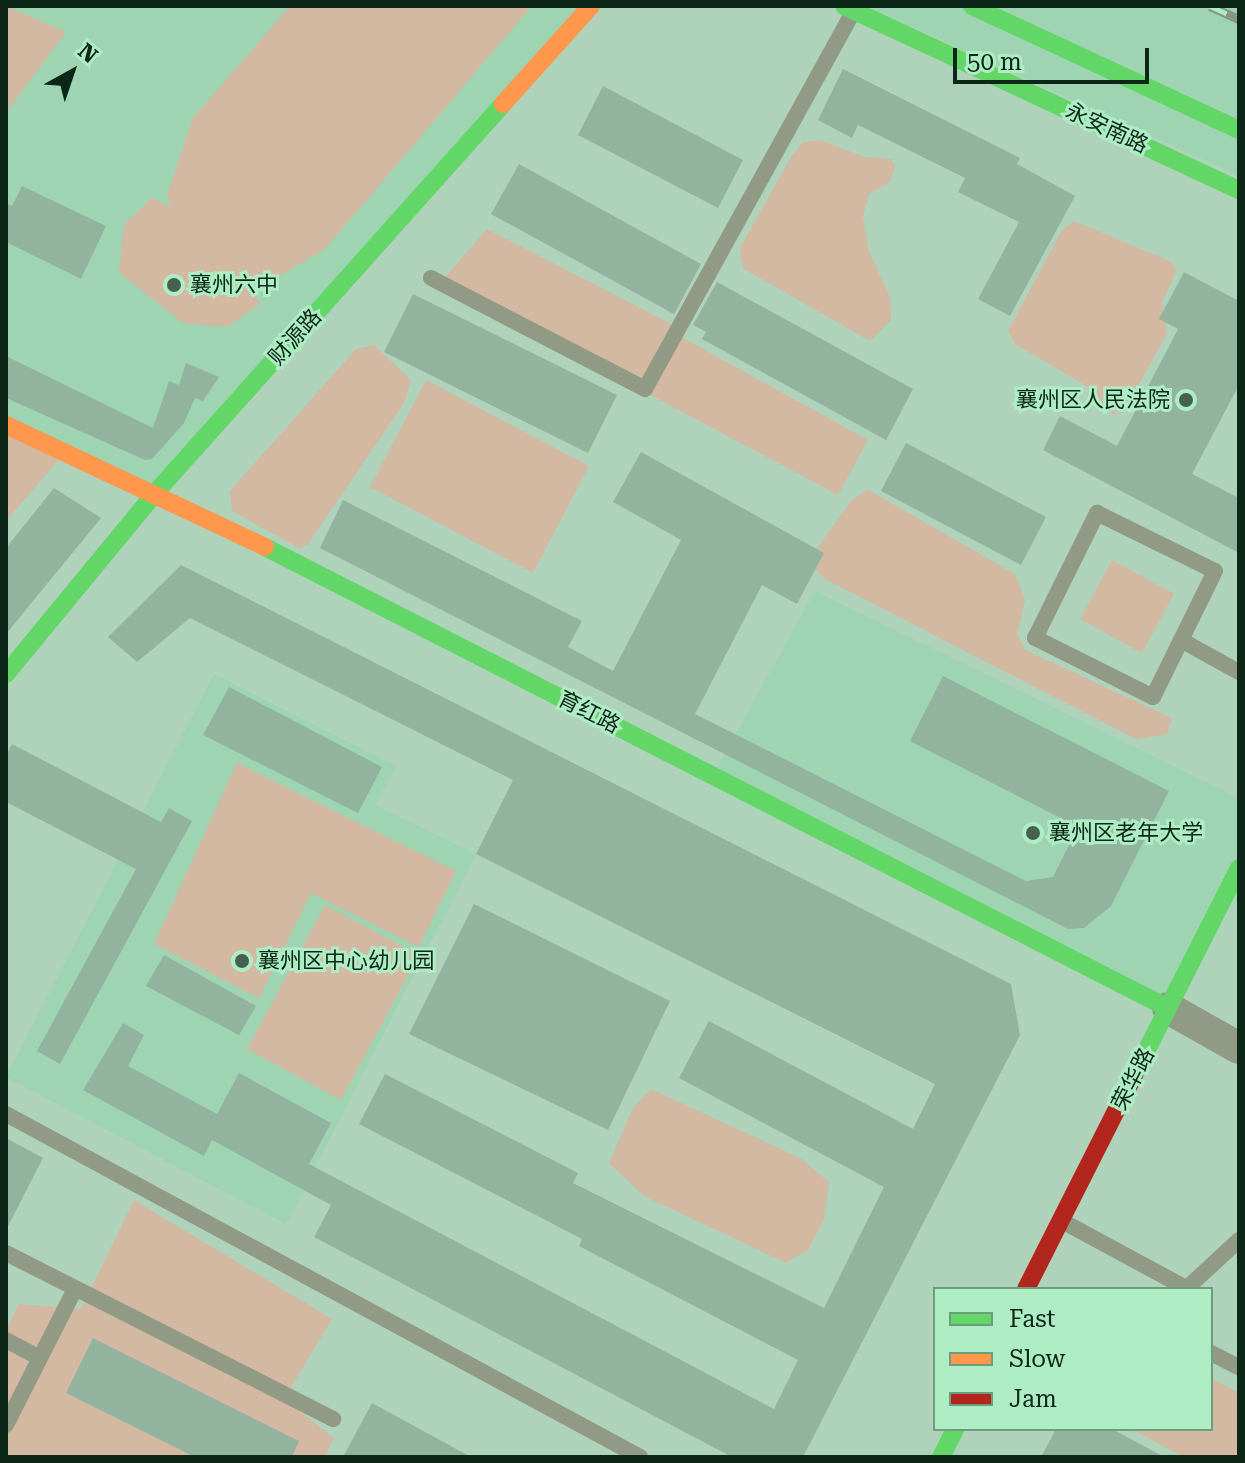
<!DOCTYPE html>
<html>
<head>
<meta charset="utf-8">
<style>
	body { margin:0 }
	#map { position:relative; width:1245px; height:1463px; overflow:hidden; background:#afd2bb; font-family:"Roboto Serif","Noto Sans SC",serif }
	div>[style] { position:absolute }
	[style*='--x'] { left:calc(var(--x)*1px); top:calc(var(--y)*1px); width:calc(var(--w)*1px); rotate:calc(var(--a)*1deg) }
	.built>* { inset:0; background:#9ed4b1 }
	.green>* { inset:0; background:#d3b8a2 }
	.building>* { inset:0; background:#92b49f }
	.lane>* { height:16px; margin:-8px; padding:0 8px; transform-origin:8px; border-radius:8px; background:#909a84 }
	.street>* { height:32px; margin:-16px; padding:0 16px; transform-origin:16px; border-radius:16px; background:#909a84 }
	.fast>* { height:18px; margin:-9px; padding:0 9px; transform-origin:9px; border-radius:9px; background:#63d668 }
	.slow>* { height:18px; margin:-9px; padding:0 9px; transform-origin:9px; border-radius:9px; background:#ff974d }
	.jam>* { height:18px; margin:-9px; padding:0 9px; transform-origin:9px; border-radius:9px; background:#b3261e }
	.rail>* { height:9px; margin-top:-4.5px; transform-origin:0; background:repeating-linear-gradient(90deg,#aeedc4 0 18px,#869582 0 36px); box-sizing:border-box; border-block:2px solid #869582 }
	.dots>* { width:22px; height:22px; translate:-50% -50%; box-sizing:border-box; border:4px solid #aeedc4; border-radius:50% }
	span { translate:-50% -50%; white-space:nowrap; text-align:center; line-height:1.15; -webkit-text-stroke:6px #aeedc4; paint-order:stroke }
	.street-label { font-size:22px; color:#0c2617 }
	.poi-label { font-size:22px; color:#0c2617 }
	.left { translate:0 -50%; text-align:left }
	.right { translate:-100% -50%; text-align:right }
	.frame { position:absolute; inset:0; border:8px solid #0c2617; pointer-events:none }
	.legend { position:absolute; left:933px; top:1287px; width:280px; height:144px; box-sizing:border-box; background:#aeedc4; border:2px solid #6d9d7f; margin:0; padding:10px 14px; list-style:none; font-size:24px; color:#0c2617 }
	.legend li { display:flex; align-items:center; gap:16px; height:40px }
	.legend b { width:40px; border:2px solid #6d9d7f }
	.north { position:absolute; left:32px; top:32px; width:80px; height:80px; -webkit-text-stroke:6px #aeedc4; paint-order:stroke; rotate:40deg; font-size:22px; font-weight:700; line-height:32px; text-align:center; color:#0c2617 }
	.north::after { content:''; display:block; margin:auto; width:28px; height:36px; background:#0c2617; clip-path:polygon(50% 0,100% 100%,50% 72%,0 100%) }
	.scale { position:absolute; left:953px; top:48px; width:196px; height:36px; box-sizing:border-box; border:4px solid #0c2617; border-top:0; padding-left:10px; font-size:24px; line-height:28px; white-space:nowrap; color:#0c2617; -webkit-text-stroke:6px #aeedc4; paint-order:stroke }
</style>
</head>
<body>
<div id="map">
	<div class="built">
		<div style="clip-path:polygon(6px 6px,591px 6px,156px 492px,6px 425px)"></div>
		<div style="clip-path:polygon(866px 6px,1239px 6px,1239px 176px)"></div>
		<div style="clip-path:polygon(815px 591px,1239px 798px,1239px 868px,1168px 1008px,713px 775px)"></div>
		<div style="clip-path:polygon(214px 674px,396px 766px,375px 805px,476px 854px,286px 1224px,6px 1077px)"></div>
	</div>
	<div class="green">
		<div style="clip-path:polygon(6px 6px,66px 32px,6px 113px)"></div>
		<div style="clip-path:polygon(290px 6px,532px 6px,325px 249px,266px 284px,244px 276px,260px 304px,227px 327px,183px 323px,119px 272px,124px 224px,152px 198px,172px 207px,167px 196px,192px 119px)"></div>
		<div style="clip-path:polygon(821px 140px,864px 157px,891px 159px,895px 165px,890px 182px,869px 194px,863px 216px,868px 249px,890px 298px,891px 320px,870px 341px,744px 269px,741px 260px,740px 248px,791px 157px,803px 142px)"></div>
		<div style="clip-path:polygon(1074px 221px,1170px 261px,1177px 270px,1162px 302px,1167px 334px,1123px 413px,1112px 414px,1090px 388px,1015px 344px,1008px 331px,1062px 230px)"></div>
		<div style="clip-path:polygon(487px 229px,679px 328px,676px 334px,868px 440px,838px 495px,440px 283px)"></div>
		<div style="clip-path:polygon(374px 345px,411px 380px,404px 403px,308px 544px,299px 548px,232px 511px,230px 491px,356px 349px)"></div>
		<div style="clip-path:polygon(426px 380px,589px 466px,533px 573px,370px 487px)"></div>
		<div style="clip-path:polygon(6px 425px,67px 450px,6px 521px)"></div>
		<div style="clip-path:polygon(867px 489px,1015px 574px,1025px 600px,1017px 634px,1025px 650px,1172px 718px,1167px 734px,1136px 739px,825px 579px,808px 561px,851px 501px)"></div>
		<div style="clip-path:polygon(1112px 560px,1174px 594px,1142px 653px,1080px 619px)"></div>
		<div style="clip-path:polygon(237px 763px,456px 871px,419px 947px,311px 893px,259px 998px,154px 944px)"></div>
		<div style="clip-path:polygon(325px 905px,419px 955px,341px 1100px,247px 1049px)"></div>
		<div style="clip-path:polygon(651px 1089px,800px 1158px,829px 1182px,824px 1219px,808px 1250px,786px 1263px,644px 1196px,609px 1163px,633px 1108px)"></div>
		<div style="clip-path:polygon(134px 1200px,332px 1319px,284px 1399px,334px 1438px,325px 1457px,6px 1457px,6px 1330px,19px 1304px,81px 1309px)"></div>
		<div style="clip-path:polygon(1211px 1378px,1239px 1393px,1239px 1457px,1184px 1457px,1131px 1429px,1211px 1429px)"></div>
	</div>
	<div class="building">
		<div style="clip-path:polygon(843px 69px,1020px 158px,1017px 164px,1075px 196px,1010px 316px,978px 299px,1019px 222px,958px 192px,965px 178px,858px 125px,852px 138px,818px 120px)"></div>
		<div style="clip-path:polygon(603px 86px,743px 160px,718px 208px,578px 135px)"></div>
		<div style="clip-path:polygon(519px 164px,701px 264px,674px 314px,491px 214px)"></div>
		<div style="clip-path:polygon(22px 186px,106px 226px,81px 279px,6px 242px,6px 203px,12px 206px)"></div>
		<div style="clip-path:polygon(1184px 272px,1239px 301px,1239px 385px,1192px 474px,1239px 498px,1239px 553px,1043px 450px,1060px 416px,1117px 446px,1178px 329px,1159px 319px)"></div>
		<div style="clip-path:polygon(717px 282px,913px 389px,886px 440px,702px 339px,706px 332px,693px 325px)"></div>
		<div style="clip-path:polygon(413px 294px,617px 395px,588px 453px,384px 352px)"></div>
		<div style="clip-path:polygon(6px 356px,153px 428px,169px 381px,179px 385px,186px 363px,219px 377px,203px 401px,195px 398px,184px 423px,152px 459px,145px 460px,6px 398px)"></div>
		<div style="clip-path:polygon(906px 443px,1046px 517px,1021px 565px,881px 491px)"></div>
		<div style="clip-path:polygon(641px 452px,824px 553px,797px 604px,762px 585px,695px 714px,1026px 881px,1053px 877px,1078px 827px,910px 741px,943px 676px,1169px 791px,1111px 906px,1084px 928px,1068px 929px,320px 548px,343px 500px,582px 621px,568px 647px,613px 671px,681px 540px,613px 502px)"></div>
		<div style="clip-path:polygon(54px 488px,101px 518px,6px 634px,6px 548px)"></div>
		<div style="clip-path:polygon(181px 565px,1011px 984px,1020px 1035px,803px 1457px,732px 1457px,314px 1237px,331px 1205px,212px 1140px,204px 1156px,83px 1090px,123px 1023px,144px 1035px,128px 1066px,217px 1114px,239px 1073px,331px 1123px,309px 1164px,774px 1409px,798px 1360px,579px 1246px,582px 1239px,359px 1124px,385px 1074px,578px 1173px,573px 1183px,824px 1308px,884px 1187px,679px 1078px,709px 1021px,913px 1129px,935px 1084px,476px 854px,513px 780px,190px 618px,137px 662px,108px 637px)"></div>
		<div style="clip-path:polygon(229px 687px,382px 767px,358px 813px,203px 735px)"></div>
		<div style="clip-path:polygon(12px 744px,161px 822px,169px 808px,192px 821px,60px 1064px,37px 1051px,136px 869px,6px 802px,6px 756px)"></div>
		<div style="clip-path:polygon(474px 904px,670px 1001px,608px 1130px,409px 1034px)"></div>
		<div style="clip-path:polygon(164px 955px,256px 1006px,239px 1035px,146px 986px)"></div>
		<div style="clip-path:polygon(6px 1138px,43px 1158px,6px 1230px)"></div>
		<div style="clip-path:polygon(93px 1338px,299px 1441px,292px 1457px,195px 1457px,66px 1393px)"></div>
		<div style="clip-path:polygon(372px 1403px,471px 1457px,343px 1457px)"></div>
		<div style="clip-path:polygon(1056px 1429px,1112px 1429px,1164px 1457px,1041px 1457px)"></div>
	</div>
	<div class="lane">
		<div style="--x:431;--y:278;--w:241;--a:27.4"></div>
		<div style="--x:645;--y:389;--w:431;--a:-61.1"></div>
		<div style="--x:1097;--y:513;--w:131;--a:26.2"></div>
		<div style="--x:1215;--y:571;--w:140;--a:116.2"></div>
		<div style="--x:1153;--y:697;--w:132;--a:-153.4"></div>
		<div style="--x:1035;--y:638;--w:140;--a:-63.6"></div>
		<div style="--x:1181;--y:640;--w:66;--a:28.9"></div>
		<div style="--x:6;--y:1114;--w:721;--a:28.41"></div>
		<div style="--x:1062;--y:1221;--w:141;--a:28.4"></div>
		<div style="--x:6;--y:1253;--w:367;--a:26.9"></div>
		<div style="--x:1186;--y:1289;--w:72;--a:-42.8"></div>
		<div style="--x:6;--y:1340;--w:38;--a:28"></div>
		<div style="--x:1211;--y:1353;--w:31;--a:27"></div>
		<div style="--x:6;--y:1425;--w:153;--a:-63.1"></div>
	</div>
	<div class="street">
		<div style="--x:1168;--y:1008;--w:81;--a:29.4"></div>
	</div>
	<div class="fast">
		<div style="--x:844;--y:6;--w:436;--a:25"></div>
		<div style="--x:972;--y:6;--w:294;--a:24.9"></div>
		<div style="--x:265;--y:547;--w:1014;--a:27.05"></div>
		<div style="--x:6;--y:674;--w:236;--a:-50.5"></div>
		<div style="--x:156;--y:492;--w:521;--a:-48.19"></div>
		<div style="--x:1134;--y:1075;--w:232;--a:-63.1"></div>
		<div style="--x:941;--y:1457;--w:31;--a:-63"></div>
	</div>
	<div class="slow">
		<div style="--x:503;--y:104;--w:132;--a:-48.1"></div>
		<div style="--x:6;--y:425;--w:286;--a:25.2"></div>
	</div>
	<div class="jam">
		<div style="--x:1026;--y:1289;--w:240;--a:-63.2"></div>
	</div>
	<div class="rail">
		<div style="--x:1210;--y:6;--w:32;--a:24"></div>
	</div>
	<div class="dots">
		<div style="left:174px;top:285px;background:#456250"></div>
		<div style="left:1186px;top:400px;background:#456250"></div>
		<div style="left:1033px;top:833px;background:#456250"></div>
		<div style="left:242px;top:961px;background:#456250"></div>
	</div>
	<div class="street-label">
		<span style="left:1107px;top:128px;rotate:25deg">永安南路</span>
		<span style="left:295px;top:337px;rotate:-48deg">财源路</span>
		<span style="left:589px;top:712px;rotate:27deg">育红路</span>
		<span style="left:1133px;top:1079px;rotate:-63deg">荣华路</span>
	</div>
	<div class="poi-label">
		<span class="left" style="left:190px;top:285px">襄州六中</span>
		<span class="right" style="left:1170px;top:400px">襄州区人民法院</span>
		<span class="left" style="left:1049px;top:833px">襄州区老年大学</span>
		<span class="left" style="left:258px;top:961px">襄州区中心幼儿园</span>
	</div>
	<div class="frame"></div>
	<ul class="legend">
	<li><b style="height:10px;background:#63d668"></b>Fast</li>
	<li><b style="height:10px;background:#ff974d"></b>Slow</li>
	<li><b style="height:10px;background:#b3261e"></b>Jam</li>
	</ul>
	<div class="north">N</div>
	<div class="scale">50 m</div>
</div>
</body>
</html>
